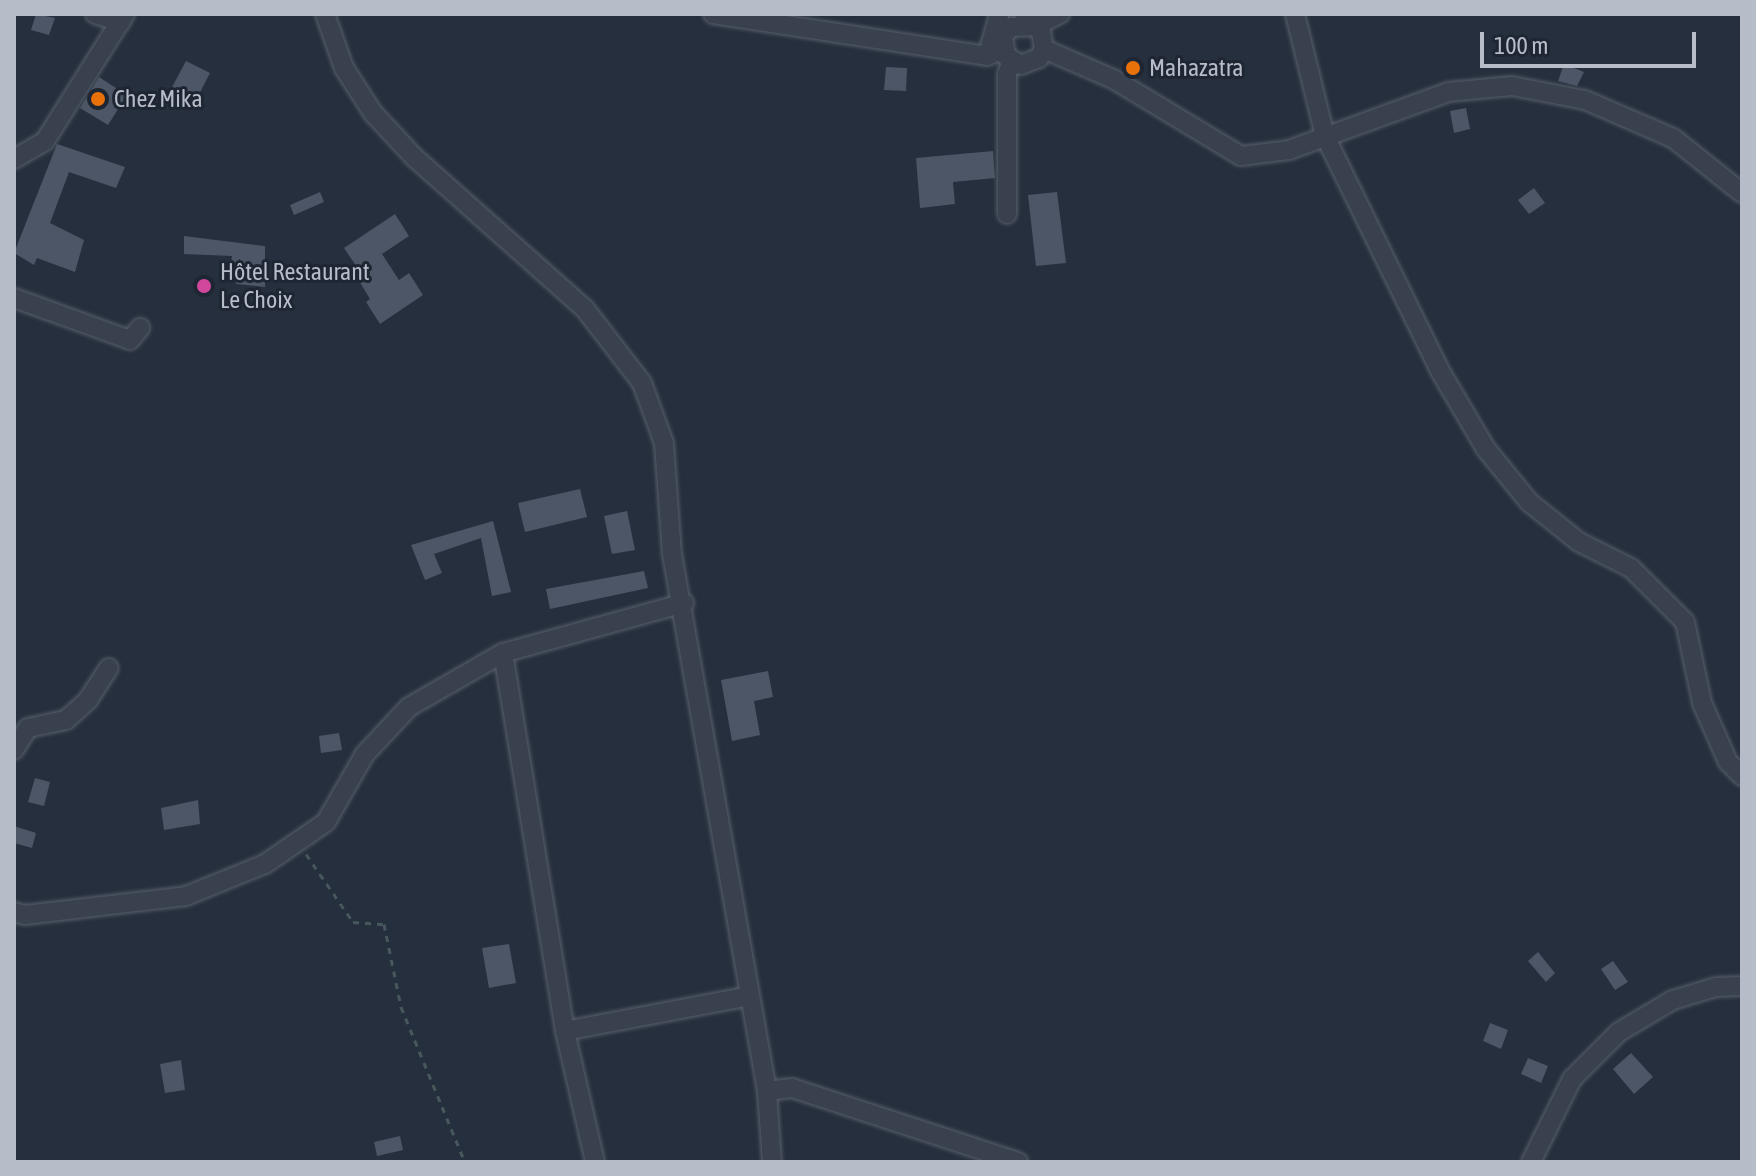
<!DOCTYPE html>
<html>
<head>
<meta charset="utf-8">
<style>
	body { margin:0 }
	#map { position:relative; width:1756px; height:1176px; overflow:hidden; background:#262f3d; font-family:"Asap Condensed",sans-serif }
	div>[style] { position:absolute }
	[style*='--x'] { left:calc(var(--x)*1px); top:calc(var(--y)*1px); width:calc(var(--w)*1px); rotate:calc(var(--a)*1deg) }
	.building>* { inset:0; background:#4c5666 }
	.path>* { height:3px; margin-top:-1.5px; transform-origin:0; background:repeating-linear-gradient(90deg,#46585b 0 6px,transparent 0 12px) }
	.roads { filter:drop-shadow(0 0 2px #585f6b) drop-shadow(0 0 2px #585f6b) }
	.minor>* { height:18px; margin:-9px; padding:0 9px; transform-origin:9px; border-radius:9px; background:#3a414e }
	.dots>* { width:22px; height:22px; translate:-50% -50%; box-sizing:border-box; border:4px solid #1f2633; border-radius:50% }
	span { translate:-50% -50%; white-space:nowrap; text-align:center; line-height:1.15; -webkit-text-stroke:6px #1f2633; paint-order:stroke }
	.poi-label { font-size:24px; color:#b6bcc8 }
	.left { translate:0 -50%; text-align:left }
	.frame { position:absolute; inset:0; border:16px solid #b6bcc8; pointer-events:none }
	.scale { position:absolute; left:1480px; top:32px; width:216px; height:36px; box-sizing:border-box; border:4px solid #b6bcc8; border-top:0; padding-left:10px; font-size:24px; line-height:28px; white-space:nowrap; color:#b6bcc8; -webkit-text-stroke:6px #1f2633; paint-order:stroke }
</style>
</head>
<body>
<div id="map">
	<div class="building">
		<div style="clip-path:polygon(36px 14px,55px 18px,49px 35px,31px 30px)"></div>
		<div style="clip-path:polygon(186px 61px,210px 73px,194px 104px,170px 91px)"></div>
		<div style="clip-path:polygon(1564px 64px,1584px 72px,1577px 86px,1558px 81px)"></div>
		<div style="clip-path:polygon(886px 67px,907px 68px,906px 91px,884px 90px)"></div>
		<div style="clip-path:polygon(99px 77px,127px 95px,108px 125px,80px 108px)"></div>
		<div style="clip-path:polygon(1466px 108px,1470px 129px,1454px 133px,1450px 111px)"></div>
		<div style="clip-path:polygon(57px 144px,125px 167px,116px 188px,69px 172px,50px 223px,84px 240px,75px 272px,37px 258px,34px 265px,14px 253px)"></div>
		<div style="clip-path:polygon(993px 151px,995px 178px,953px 182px,955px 204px,920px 208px,916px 158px)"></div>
		<div style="clip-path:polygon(1534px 188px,1545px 203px,1529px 214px,1518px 200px)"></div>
		<div style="clip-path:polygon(320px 192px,324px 202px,294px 215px,290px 205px)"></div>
		<div style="clip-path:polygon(1057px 192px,1066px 263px,1036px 266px,1028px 195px)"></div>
		<div style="clip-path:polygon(395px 214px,409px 236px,382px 254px,399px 280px,409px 273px,423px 295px,380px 324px,366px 302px,370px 299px,356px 276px,361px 273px,344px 248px)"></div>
		<div style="clip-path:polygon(184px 236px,265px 246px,265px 287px,236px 284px,238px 264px,231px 263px,232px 256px,184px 254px)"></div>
		<div style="clip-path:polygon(580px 489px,587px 517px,525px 532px,518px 503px)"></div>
		<div style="clip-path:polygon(627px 511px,635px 550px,612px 554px,604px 516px)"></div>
		<div style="clip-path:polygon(493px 521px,511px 592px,492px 596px,481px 538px,434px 554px,442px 573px,425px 580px,411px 545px)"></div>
		<div style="clip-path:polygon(644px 571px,648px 588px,550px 609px,546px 589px)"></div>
		<div style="clip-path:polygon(768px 671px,773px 697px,754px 701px,760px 735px,732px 741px,721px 680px)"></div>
		<div style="clip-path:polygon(339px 733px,342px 750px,321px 753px,319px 736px)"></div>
		<div style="clip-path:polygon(35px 778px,50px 782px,44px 806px,28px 802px)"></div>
		<div style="clip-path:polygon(198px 800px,200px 824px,164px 830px,161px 808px)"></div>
		<div style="clip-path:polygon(14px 826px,36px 833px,32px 848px,14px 843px)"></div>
		<div style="clip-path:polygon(509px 944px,516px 983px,489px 988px,482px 948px)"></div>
		<div style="clip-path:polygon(1538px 952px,1555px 973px,1546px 982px,1528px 961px)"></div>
		<div style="clip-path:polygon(1613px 961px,1628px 982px,1615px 990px,1601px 969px)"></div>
		<div style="clip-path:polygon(1490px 1023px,1508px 1030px,1501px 1049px,1483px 1041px)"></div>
		<div style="clip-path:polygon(1631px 1053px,1653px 1077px,1634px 1094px,1613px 1069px)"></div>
		<div style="clip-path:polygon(1528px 1058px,1548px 1066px,1541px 1083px,1521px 1074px)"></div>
		<div style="clip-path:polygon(181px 1060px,185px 1090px,165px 1093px,160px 1064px)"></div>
		<div style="clip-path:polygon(400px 1136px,403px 1150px,377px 1156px,374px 1142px)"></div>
	</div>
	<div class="path">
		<div style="--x:306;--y:854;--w:83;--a:55.3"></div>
		<div style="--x:353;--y:922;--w:31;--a:4"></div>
		<div style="--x:384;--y:924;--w:85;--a:78.4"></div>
		<div style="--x:401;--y:1007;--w:168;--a:67.6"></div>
	</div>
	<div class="roads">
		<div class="minor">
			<div style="--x:95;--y:14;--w:27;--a:17"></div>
			<div style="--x:325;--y:14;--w:57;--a:70.6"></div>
			<div style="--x:344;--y:68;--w:54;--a:57.2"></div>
			<div style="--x:373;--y:113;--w:62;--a:47"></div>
			<div style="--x:415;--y:158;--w:227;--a:41.6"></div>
			<div style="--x:585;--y:309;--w:93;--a:52.4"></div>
			<div style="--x:642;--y:383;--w:64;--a:69.9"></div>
			<div style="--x:664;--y:443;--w:111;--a:85.9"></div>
			<div style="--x:672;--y:554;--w:545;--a:79.97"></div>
			<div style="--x:767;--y:1091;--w:71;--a:86"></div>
			<div style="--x:713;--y:14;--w:277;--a:8.7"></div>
			<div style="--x:987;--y:56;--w:17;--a:-24"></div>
			<div style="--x:1024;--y:14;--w:16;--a:47"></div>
			<div style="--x:1035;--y:26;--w:8;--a:45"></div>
			<div style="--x:1041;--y:32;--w:17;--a:80"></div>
			<div style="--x:1044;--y:49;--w:10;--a:119"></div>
			<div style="--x:1039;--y:58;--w:19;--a:159"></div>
			<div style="--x:1021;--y:65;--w:17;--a:-149"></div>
			<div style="--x:1006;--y:56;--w:20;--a:-99"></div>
			<div style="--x:1003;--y:36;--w:12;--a:-48"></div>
			<div style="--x:1011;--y:27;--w:24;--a:-2"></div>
			<div style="--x:1035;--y:26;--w:28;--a:-26"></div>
			<div style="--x:1295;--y:14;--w:126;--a:76.2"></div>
			<div style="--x:1325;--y:136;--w:262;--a:63.9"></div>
			<div style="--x:1440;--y:371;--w:91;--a:59.5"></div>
			<div style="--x:1486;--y:449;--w:68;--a:50.9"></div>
			<div style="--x:1529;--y:502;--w:64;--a:38.7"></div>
			<div style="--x:1579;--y:542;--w:58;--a:26.6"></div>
			<div style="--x:1631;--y:568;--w:76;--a:45"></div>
			<div style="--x:1685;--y:622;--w:83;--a:78.1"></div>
			<div style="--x:1702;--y:703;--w:64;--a:66.2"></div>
			<div style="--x:1728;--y:762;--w:20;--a:45"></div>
			<div style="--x:1044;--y:49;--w:77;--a:23.6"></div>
			<div style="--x:1115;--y:80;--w:147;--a:31.1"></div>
			<div style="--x:1241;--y:156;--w:48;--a:-7.1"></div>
			<div style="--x:1289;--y:150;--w:169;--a:-20"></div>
			<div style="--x:1448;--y:92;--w:64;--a:-5.4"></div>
			<div style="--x:1512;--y:86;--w:74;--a:10.9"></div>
			<div style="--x:1585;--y:100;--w:96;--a:23.4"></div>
			<div style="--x:1673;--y:138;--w:88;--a:38.6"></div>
			<div style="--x:989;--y:50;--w:37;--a:-74"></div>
			<div style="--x:14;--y:159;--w:36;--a:-30"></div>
			<div style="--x:45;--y:141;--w:150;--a:-57.8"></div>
			<div style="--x:1007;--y:214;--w:140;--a:-90"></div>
			<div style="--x:1007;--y:74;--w:14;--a:-69"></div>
			<div style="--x:14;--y:298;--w:123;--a:19.9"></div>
			<div style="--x:130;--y:340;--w:16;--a:-50"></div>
			<div style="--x:14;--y:750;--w:26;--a:-58"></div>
			<div style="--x:28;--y:728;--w:39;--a:-12"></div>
			<div style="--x:66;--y:720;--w:30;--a:-42"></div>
			<div style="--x:88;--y:700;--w:38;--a:-57"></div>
			<div style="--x:14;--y:912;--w:11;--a:15"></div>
			<div style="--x:25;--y:915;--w:162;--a:-6.7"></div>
			<div style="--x:186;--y:896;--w:85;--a:-22.1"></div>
			<div style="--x:265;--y:864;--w:74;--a:-34.5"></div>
			<div style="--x:326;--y:822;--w:78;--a:-60.2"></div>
			<div style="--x:365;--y:754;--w:64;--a:-46.9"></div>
			<div style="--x:409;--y:707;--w:108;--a:-29.9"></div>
			<div style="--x:565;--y:1031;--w:188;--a:-10.7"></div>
			<div style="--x:767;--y:1091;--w:25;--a:-7"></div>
			<div style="--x:792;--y:1088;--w:238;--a:18.1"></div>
			<div style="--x:595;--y:1162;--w:134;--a:-102.9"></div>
			<div style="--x:565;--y:1031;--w:383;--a:-99.3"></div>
			<div style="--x:503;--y:653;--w:188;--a:-15.4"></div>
			<div style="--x:1531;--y:1162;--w:93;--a:-63.7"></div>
			<div style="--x:1572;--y:1079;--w:66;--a:-45"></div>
			<div style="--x:1619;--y:1032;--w:63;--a:-30.7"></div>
			<div style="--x:1673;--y:1000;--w:45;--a:-16.8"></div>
			<div style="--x:1716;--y:987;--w:26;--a:-2"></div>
		</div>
	</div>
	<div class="dots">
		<div style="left:1133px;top:68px;background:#e8710a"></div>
		<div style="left:98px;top:99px;background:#e8710a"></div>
		<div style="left:204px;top:286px;background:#d1479c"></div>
	</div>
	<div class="poi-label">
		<span class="left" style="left:1149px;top:68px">Mahazatra</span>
		<span class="left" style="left:114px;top:99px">Chez Mika</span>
		<span class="left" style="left:220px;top:286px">Hôtel Restaurant<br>Le Choix</span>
	</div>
	<div class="frame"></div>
	<div class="scale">100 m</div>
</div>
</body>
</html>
